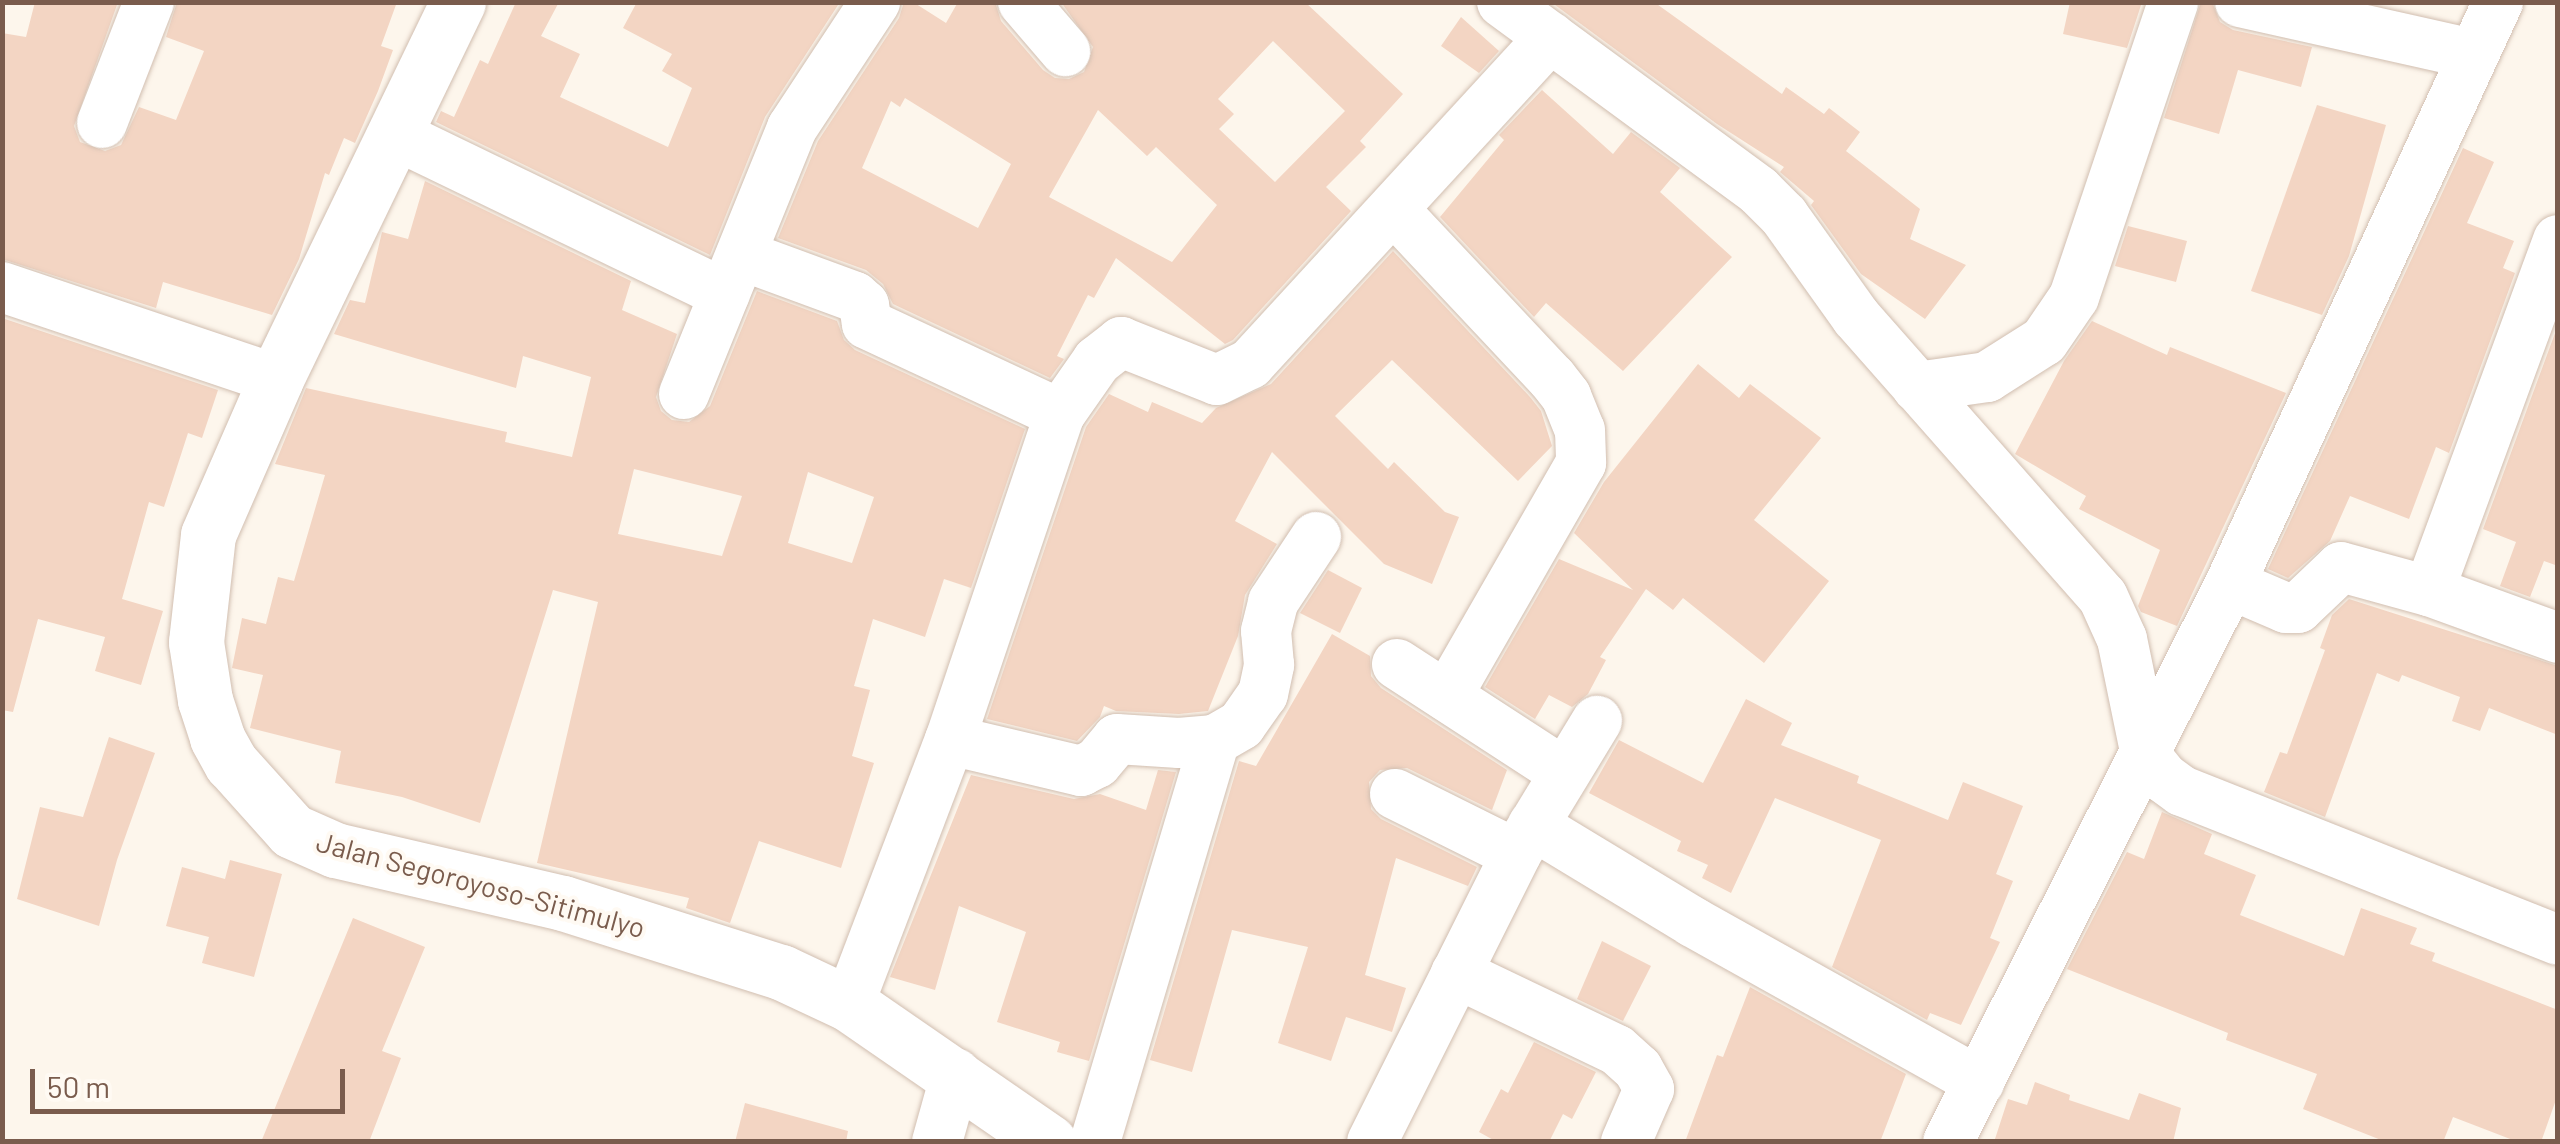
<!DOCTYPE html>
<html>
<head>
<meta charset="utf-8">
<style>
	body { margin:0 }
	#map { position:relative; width:2560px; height:1144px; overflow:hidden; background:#fdf6ec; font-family:Barlow,sans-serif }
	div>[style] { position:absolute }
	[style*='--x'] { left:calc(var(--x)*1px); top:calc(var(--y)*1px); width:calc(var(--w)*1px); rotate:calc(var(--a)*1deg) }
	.building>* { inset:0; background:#f3d5c3 }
	.roads { filter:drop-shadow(0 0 2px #d1beb0) drop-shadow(0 0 2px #d1beb0) }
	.street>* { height:50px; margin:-25px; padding:0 25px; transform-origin:25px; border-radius:25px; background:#fff }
	.secondary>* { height:55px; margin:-27.5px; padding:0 27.5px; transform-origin:27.5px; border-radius:27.5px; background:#fff }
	span { translate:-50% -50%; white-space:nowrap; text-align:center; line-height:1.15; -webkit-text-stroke:8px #fffaf3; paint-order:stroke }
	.street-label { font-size:28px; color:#7a5c4d }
	.frame { position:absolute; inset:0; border:5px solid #7a5c4d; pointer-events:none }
	.scale { position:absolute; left:30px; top:1069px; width:315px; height:45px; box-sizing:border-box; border:5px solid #7a5c4d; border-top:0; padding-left:12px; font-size:30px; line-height:35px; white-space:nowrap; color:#7a5c4d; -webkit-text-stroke:8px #fffaf3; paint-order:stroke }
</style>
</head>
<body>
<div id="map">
	<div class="building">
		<div style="clip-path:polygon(35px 2px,118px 2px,74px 126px,80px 142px,105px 151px,121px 145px,139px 107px,176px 120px,204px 51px,166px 37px,177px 2px,397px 2px,381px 46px,393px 50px,378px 91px,355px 143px,344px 138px,329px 175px,325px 173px,299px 259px,272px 315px,163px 282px,156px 308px,2px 259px,2px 33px,26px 37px)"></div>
		<div style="clip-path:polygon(516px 2px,559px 2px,541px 36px,580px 54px,560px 97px,668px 147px,692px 88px,662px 71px,672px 54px,623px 28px,637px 2px,840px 2px,765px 117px,710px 255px,436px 122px,441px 111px,454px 117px,480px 60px,488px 64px)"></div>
		<div style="clip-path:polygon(evenodd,904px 2px,913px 2px,946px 23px,958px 2px,995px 2px,1001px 21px,1043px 70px,1055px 78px,1069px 79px,1084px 72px,1093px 47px,1061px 2px,1305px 2px,1403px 94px,1360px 141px,1366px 147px,1326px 187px,1351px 211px,1233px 340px,1225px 344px,1116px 258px,1094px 298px,1088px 295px,1057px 356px,1064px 359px,1050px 378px,893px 304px,883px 284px,866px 270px,778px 238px,818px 141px,899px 18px,904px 2px,1273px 41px,1345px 111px,1275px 182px,1219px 129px,1234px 114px,1218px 99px,1273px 41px,904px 2px,905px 98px,1011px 164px,978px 228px,862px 168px,891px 101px,900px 107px,905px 98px,904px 2px,1098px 110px,1147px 156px,1156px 147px,1217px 205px,1172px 262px,1049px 197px,1098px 110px)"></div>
		<div style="clip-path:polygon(1551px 2px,1654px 2px,1782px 94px,1786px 87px,1824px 114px,1829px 108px,1860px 132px,1846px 151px,1920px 209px,1910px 239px,1966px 265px,1925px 319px,1861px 274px,1811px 205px,1814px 201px,1780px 172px,1784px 167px,1717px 124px)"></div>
		<div style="clip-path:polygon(2070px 2px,2142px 2px,2127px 48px,2063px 34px)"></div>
		<div style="clip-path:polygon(2201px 2px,2212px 2px,2220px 22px,2233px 30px,2312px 47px,2301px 87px,2238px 70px,2219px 134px,2164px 118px)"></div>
		<div style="clip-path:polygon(1461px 17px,1499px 51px,1479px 73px,1441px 46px)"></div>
		<div style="clip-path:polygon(1542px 90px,1613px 154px,1631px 132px,1680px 168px,1660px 192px,1732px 257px,1623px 371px,1546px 303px,1534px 317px,1440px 217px,1504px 140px,1499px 135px)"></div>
		<div style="clip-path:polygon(2317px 105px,2386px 125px,2349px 256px,2322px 315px,2251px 291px)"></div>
		<div style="clip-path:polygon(2463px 148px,2494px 162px,2467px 223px,2514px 241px,2503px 268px,2515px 273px,2449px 453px,2436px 447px,2409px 519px,2350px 496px,2330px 541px,2288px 578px,2268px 569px)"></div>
		<div style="clip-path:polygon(evenodd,425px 181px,631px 281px,622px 310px,677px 334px,656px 397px,661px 411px,672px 420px,689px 422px,710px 406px,757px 291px,837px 321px,844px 340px,855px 350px,1025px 429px,971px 588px,944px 579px,925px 637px,873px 619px,854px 686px,870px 690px,852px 756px,874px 763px,841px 868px,759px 841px,730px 923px,686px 908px,689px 898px,537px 863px,598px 602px,553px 590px,480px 823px,402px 797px,335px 783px,341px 751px,250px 728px,263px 675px,232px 668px,242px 618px,266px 624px,278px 577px,294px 581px,325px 475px,275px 464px,306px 388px,507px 432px,505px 442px,572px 457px,591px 377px,523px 356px,516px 388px,334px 334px,350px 300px,365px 303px,382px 232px,408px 239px,425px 181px,634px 469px,742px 496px,722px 556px,618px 534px,634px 469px,425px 181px,808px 472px,874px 497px,852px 563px,788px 543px,808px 472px)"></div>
		<div style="clip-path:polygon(2128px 226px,2187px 241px,2176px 282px,2115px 266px)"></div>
		<div style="clip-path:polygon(1393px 251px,1530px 397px,1541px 411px,1552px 446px,1518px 481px,1392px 360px,1335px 416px,1388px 469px,1394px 462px,1445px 512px,1459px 517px,1432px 584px,1384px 564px,1272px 452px,1235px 521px,1277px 544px,1245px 595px,1238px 636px,1208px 711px,1179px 714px,1116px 711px,1104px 706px,1100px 717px,1077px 741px,987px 719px,1086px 427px,1109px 394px,1148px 412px,1152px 402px,1202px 423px,1216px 408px,1271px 384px)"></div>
		<div style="clip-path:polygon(2px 318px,218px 390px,202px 438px,188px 433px,164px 507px,149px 502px,122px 599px,163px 611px,141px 685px,95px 671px,105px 637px,38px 619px,13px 712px,2px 710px)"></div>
		<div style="clip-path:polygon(2092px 321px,2167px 355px,2170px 347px,2286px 393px,2177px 626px,2141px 612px,2138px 606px,2160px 550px,2079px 509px,2086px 496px,2015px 454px,2064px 361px)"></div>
		<div style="clip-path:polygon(2558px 325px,2558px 566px,2544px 561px,2530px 597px,2500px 586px,2516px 542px,2483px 529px)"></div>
		<div style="clip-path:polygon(1698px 364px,1739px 398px,1750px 384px,1821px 438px,1754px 520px,1829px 581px,1764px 663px,1683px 598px,1673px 610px,1646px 589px,1600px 657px,1606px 660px,1588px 694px,1572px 707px,1549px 695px,1535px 719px,1485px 687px,1559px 559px,1633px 590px,1574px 533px,1604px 482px)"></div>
		<div style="clip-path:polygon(1328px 570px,1362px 588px,1340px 633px,1300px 613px)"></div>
		<div style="clip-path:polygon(2349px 599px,2558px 666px,2558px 735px,2489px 708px,2480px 731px,2452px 721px,2460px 697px,2402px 675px,2399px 682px,2377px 673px,2325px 817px,2264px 792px,2280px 752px,2287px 754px,2325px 650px,2320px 648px,2332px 615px)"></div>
		<div style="clip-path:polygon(1332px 634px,1370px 656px,1371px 676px,1381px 688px,1507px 770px,1492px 810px,1407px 768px,1380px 770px,1369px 782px,1371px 809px,1381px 819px,1477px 867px,1468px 886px,1396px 858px,1365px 975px,1406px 988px,1392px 1032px,1346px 1017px,1331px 1061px,1278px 1043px,1308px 947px,1232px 930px,1192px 1072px,1150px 1060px,1239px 761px,1256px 766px)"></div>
		<div style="clip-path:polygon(1746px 699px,1792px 723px,1781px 745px,1859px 776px,1857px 783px,1948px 820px,1963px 782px,2023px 806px,1996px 874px,2013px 881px,1990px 938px,2000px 942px,1961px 1025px,1930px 1013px,1927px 1020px,1832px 967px,1881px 840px,1775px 798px,1731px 893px,1702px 878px,1708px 865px,1677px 851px,1681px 841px,1589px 793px,1619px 740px,1703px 783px)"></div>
		<div style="clip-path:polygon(109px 737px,155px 753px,117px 860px,99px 926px,17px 899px,40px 807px,83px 817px)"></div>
		<div style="clip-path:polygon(1158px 770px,1176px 772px,1089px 1061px,1057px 1052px,1060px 1042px,997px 1022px,1026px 932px,959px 906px,935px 990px,890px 977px,971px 775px,1074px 799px,1100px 794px,1146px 810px)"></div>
		<div style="clip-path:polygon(2162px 812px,2212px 834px,2204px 854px,2256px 875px,2240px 915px,2344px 956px,2361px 908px,2417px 928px,2410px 944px,2435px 953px,2432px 961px,2558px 1010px,2558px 1094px,2541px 1142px,2518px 1142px,2453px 1117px,2443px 1142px,2386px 1142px,2303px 1109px,2317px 1074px,2226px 1040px,2228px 1033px,2067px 969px,2127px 852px,2144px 859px)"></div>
		<div style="clip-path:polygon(230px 860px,282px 874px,254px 977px,202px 963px,209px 937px,166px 926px,182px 867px,225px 879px)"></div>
		<div style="clip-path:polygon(353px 918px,425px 947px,382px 1051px,401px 1058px,369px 1142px,261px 1142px)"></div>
		<div style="clip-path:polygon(1602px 941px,1651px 966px,1623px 1021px,1577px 999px)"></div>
		<div style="clip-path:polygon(1750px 987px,1906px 1074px,1880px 1142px,1685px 1142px,1717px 1055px,1723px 1057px)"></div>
		<div style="clip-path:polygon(1534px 1042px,1596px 1072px,1572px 1119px,1563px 1114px,1549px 1142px,1497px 1142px,1479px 1132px,1501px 1089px,1508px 1093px)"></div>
		<div style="clip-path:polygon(2035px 1082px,2070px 1095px,2069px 1100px,2129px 1120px,2139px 1093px,2181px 1108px,2173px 1142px,1994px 1142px,2008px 1099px,2027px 1105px)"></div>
		<div style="clip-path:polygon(745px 1103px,848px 1131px,846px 1142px,735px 1142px)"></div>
	</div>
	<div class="roads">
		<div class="street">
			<div style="--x:1023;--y:2;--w:65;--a:49.4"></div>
			<div style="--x:1502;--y:2;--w:318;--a:36.3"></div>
			<div style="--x:1758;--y:190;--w:37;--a:45"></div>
			<div style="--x:1784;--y:216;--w:124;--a:54.5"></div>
			<div style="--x:1856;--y:317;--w:373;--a:48.6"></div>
			<div style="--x:2103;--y:597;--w:46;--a:65.7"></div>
			<div style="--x:2122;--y:639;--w:119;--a:78.4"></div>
			<div style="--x:2146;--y:756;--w:28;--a:51"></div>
			<div style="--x:2164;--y:778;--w:22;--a:36"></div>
			<div style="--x:2182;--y:791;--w:404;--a:21.6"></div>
			<div style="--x:2240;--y:2;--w:239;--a:12.6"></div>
			<div style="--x:102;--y:123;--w:130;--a:-68.8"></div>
			<div style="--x:396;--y:135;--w:365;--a:25.8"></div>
			<div style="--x:1394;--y:210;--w:231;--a:46.8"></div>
			<div style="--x:1552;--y:378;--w:23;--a:52"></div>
			<div style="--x:1566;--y:396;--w:37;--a:68"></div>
			<div style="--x:1580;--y:430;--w:33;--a:88"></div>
			<div style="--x:1581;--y:463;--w:269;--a:119.9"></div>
			<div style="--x:741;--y:255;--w:121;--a:20.2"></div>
			<div style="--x:855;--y:297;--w:12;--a:42"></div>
			<div style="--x:864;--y:305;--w:19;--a:81"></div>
			<div style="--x:867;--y:324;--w:213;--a:25"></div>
			<div style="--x:2;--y:287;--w:289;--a:18.6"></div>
			<div style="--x:1917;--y:387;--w:71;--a:-8.1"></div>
			<div style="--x:1987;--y:377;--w:67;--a:-32.3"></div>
			<div style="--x:2044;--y:341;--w:53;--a:-55.7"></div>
			<div style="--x:2074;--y:297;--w:311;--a:-71.4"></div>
			<div style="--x:684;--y:394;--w:287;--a:-67.9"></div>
			<div style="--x:792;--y:128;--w:151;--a:-56.6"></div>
			<div style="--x:2230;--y:584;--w:61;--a:23.2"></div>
			<div style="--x:2286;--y:608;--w:12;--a:0"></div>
			<div style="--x:2298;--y:608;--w:59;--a:-43.6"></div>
			<div style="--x:2341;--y:567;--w:91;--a:15.3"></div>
			<div style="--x:2429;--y:591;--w:374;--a:-69.8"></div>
			<div style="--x:2429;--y:591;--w:137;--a:20"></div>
			<div style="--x:1397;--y:664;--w:200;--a:33"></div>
			<div style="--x:950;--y:740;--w:135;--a:13.3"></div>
			<div style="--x:1081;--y:771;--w:18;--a:-27"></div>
			<div style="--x:1097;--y:763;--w:31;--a:-50"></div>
			<div style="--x:1117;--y:739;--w:62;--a:3.7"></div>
			<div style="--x:1179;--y:743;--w:36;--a:-5"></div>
			<div style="--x:1215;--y:740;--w:30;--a:-30"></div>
			<div style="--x:1241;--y:725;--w:38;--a:-55"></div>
			<div style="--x:1263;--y:694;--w:30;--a:-78"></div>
			<div style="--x:1269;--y:665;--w:34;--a:-95"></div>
			<div style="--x:1266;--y:631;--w:30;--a:-76"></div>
			<div style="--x:1273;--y:602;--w:78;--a:-56.5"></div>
			<div style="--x:1395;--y:794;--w:135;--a:26.4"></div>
			<div style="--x:1533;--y:825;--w:187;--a:31.2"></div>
			<div style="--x:1693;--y:922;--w:328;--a:29.2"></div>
			<div style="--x:1456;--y:973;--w:178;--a:25.6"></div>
			<div style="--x:1617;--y:1050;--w:28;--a:42"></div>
			<div style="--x:1638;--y:1069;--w:23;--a:61"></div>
			<div style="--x:1649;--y:1089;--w:58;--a:113.5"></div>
			<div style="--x:849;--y:1004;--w:283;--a:-69.1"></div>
			<div style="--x:950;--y:740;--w:344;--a:-71.4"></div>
			<div style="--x:1060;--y:414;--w:65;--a:-55.1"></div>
			<div style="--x:1097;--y:361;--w:31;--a:-38"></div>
			<div style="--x:1121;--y:342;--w:103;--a:21.6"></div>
			<div style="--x:1217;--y:380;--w:37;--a:-26"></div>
			<div style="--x:1250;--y:364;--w:444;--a:-47.4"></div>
			<div style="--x:937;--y:1142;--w:71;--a:-74.4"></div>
			<div style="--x:1095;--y:1142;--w:420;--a:-73.4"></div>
			<div style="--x:1372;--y:1142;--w:322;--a:-63.4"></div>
			<div style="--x:1516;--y:854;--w:156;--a:-58.7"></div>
			<div style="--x:1948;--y:1142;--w:625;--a:-63.19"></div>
			<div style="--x:2230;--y:584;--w:641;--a:-65.27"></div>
		</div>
		<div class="secondary">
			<div style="--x:458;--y:2;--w:419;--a:115.8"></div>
			<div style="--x:276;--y:379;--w:170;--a:113.6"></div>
			<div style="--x:208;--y:535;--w:108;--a:96.4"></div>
			<div style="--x:196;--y:642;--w:59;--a:81.2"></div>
			<div style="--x:205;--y:700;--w:40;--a:72"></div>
			<div style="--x:217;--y:738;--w:29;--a:61"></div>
			<div style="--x:231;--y:763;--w:91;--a:48.1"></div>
			<div style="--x:292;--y:831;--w:47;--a:23.8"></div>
			<div style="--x:335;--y:850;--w:234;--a:13.1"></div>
			<div style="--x:563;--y:903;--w:229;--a:17.6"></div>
			<div style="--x:781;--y:972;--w:75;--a:25.2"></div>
			<div style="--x:849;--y:1004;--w:243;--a:34.6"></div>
		</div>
	</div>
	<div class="street-label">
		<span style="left:481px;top:884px;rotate:15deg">Jalan Segoroyoso-Sitimulyo</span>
	</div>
	<div class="frame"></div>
	<div class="scale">50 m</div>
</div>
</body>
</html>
